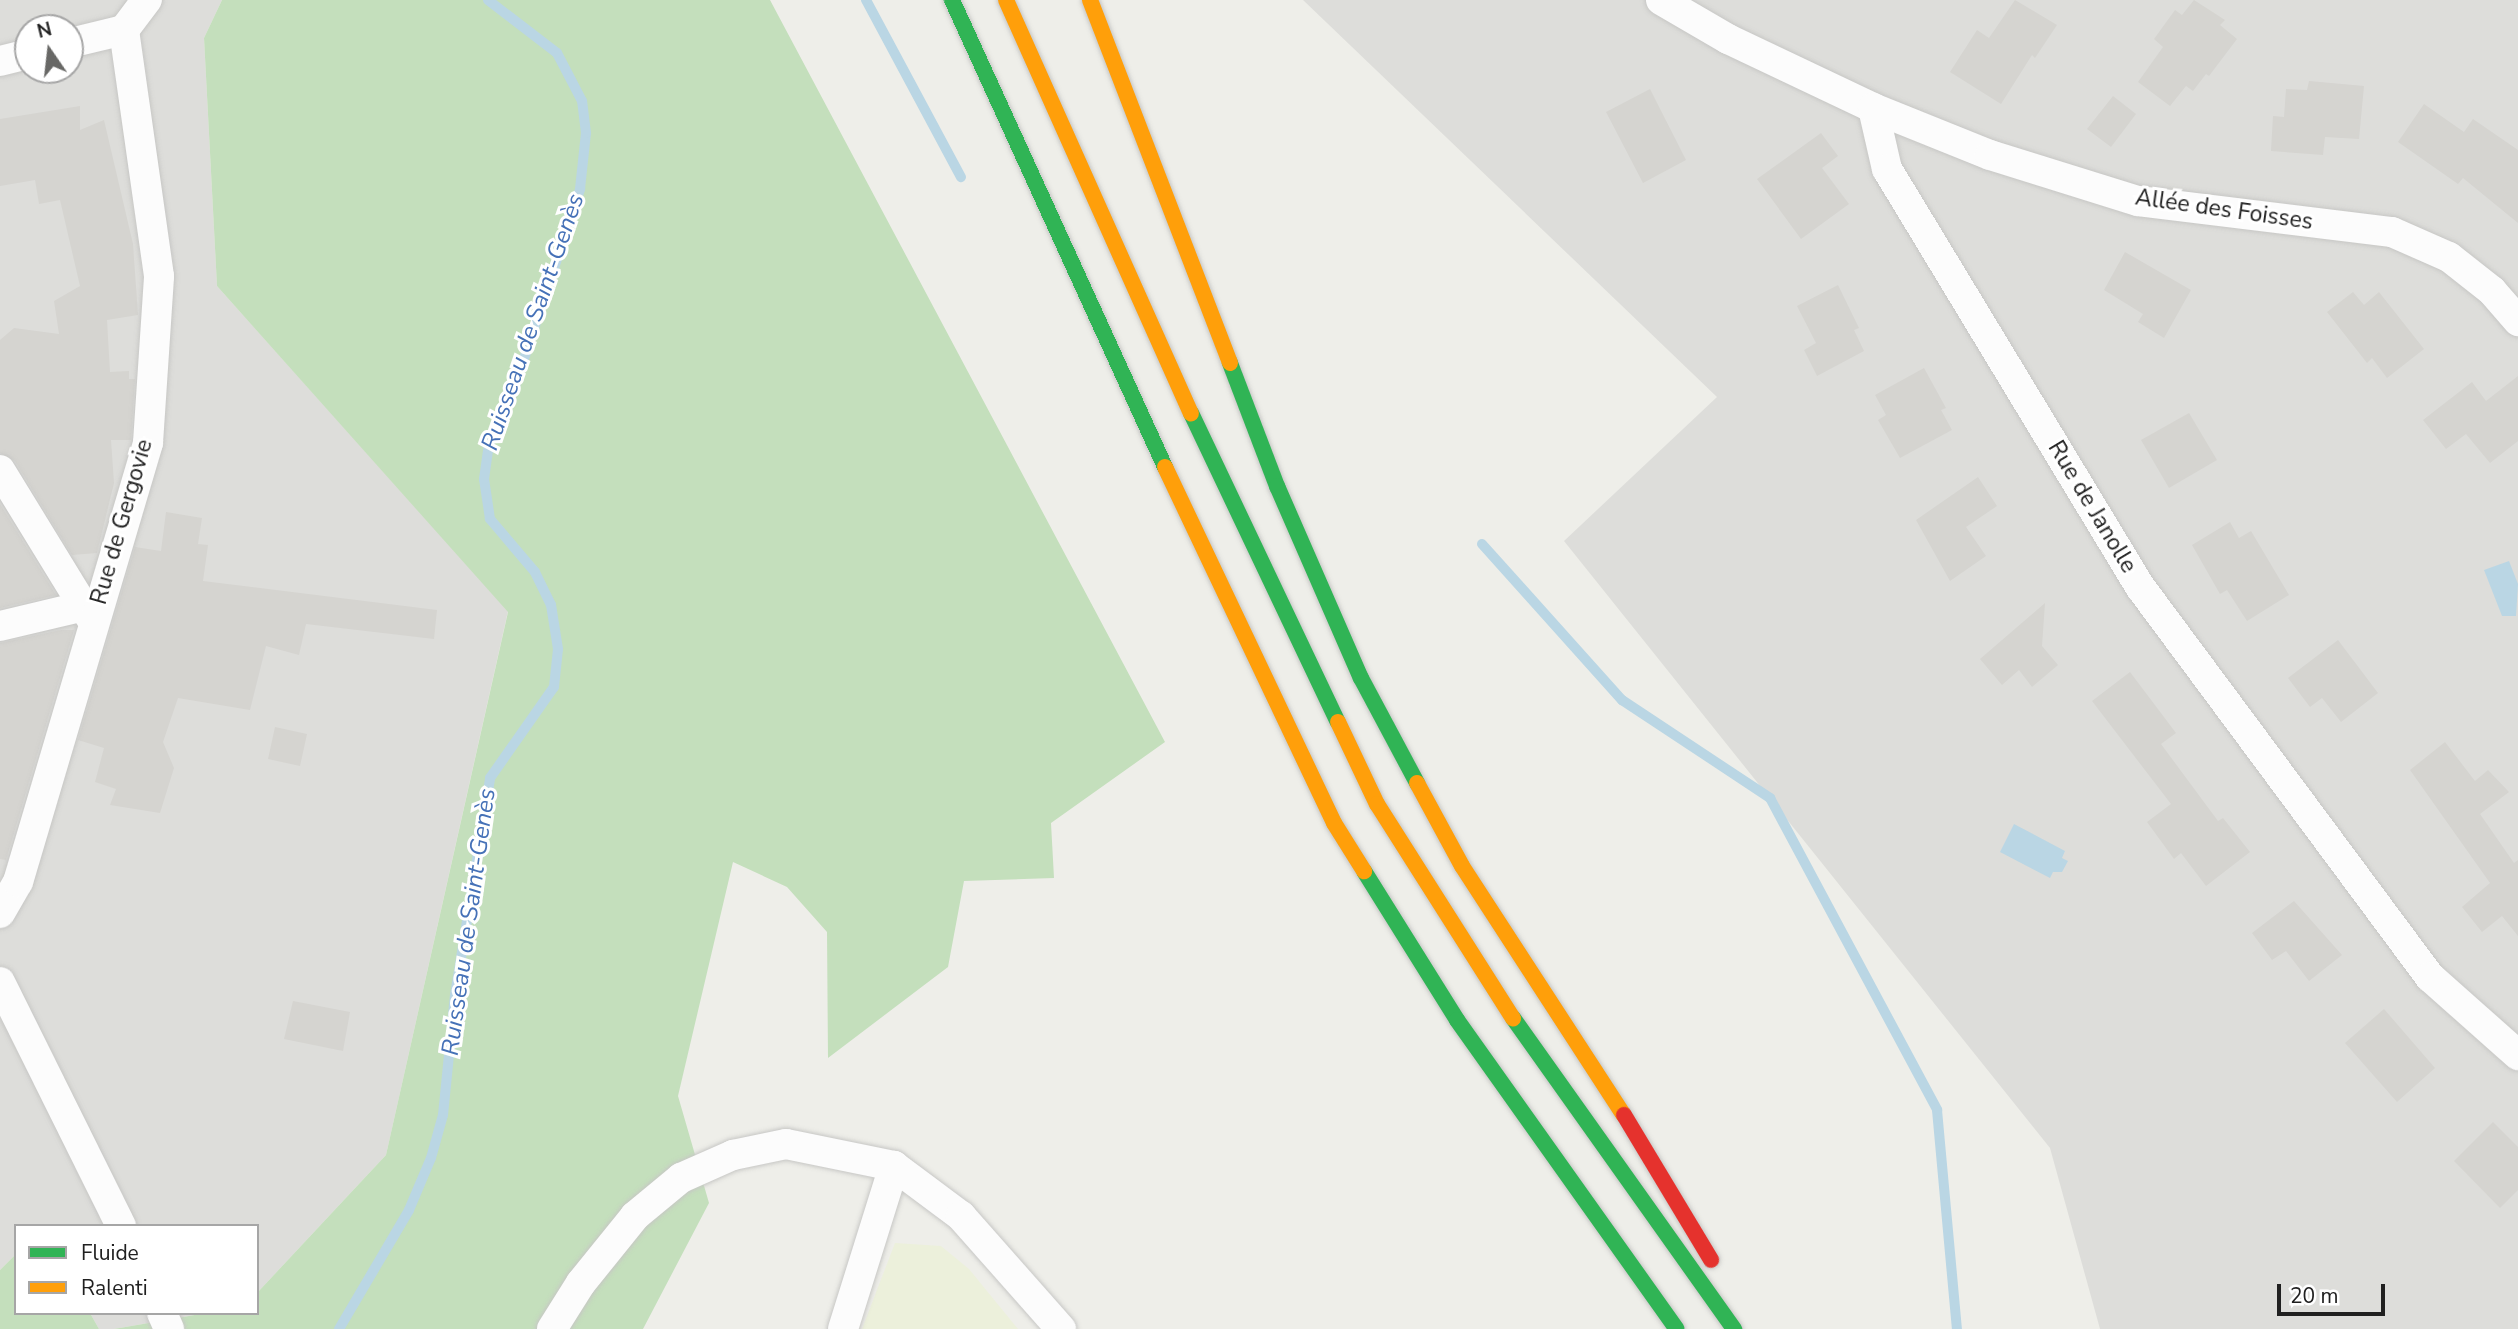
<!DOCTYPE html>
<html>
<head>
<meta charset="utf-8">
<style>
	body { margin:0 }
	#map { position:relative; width:2518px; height:1329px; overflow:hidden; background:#eeeee9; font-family:"Nunito Sans",sans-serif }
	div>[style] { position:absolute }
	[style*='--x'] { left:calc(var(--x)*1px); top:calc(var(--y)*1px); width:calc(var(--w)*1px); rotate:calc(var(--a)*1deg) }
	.residential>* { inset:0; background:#ddddda }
	.farmland>* { inset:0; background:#ecf0db }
	.forest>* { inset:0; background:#c4dfbc }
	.water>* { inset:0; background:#bad6e4 }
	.stream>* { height:10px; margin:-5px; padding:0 5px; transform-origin:5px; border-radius:5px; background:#bad6e4 }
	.building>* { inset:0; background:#d5d4d0 }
	.roads { filter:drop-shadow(0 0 2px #c7c7c5) drop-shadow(0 0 2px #c7c7c5) }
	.street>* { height:30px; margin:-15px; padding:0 15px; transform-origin:15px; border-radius:15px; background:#fcfcfc }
	.fast>* { height:16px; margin:-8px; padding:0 8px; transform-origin:8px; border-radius:8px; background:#30b455 }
	.slow>* { height:16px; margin:-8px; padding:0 8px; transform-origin:8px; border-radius:8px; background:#ff9f0a }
	.jam>* { height:16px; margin:-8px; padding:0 8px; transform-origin:8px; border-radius:8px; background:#e5322d }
	span { translate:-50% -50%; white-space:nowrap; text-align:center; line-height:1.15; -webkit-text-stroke:6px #fff; paint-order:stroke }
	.street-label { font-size:23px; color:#202020 }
	.water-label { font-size:24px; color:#4571b7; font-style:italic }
	.legend { position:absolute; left:14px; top:1224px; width:245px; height:91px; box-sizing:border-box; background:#fff; border:2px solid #a6a6a6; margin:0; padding:9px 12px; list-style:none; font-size:21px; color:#202020 }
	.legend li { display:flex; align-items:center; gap:14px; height:35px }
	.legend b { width:35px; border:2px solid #a6a6a6 }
	.north { position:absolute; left:14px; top:14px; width:70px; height:70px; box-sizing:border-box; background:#fff; border:2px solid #a6a6a6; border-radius:50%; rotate:346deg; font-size:19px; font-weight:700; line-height:28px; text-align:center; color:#202020 }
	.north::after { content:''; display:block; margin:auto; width:24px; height:32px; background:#686866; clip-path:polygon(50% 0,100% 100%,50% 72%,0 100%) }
	.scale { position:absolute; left:2277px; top:1284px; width:108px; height:32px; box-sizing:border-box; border:4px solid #202020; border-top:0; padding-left:9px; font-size:21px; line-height:24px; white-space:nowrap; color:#202020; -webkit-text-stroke:5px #fff; paint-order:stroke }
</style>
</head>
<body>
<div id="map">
	<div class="residential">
		<div style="clip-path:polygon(evenodd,0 0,222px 0,204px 38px,217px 286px,508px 611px,386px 1155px,257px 1293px,257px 1226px,16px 1226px,16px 1254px,0 1270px,0 0,28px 28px,70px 28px,70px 70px,28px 70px,28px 28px)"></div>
		<div style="clip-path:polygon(1303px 0,2518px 0,2518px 1329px,2100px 1329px,2050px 1148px,1564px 541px,1717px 397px)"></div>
		<div style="clip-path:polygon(90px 1313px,206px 1313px,114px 1329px,99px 1329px)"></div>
	</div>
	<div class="farmland">
		<div style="clip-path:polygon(895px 1243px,941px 1246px,969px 1269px,1018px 1329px,862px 1329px)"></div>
	</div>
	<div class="forest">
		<div style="clip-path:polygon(222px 0,770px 0,1165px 742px,1051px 823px,1054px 878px,964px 881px,948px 967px,828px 1058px,827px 932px,787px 887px,733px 862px,678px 1096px,709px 1203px,643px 1329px,114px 1329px,206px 1313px,257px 1313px,257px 1293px,386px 1155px,508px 612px,217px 286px,204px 38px)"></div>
		<div style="clip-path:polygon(16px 1254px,16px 1313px,90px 1313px,99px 1329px,0 1329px,0 1270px)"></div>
	</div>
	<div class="water">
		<div style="clip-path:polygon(2509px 561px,2518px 584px,2516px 616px,2502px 616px,2484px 570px)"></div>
		<div style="clip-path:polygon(2014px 824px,2065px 851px,2062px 858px,2068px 861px,2062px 872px,2053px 872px,2050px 878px,2000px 852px)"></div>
	</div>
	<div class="stream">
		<div style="--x:866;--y:0;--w:201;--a:61.8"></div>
		<div style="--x:1482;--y:544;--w:210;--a:48.1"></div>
		<div style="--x:1622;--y:700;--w:178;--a:33.5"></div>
		<div style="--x:1770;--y:798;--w:354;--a:61.8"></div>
		<div style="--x:1937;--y:1110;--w:220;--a:84.8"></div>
		<div style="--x:339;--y:1329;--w:138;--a:-59.5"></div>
		<div style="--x:409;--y:1210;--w:56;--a:-67.1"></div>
		<div style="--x:431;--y:1158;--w:45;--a:-74.4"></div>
		<div style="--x:443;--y:1115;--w:121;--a:-84.3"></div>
		<div style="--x:455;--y:995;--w:220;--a:-80.8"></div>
		<div style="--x:490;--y:778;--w:111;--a:-54.9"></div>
		<div style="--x:554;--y:687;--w:38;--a:-84"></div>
		<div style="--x:558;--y:649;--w:45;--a:-99"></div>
		<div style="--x:551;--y:605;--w:37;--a:-116"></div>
		<div style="--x:535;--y:572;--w:70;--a:-130.3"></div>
		<div style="--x:490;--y:519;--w:40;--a:-98.5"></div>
		<div style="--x:484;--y:479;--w:35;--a:-82"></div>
		<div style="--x:489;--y:444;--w:60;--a:-65.6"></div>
		<div style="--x:514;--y:389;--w:211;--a:-71.7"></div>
		<div style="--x:580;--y:189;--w:56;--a:-83.9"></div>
		<div style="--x:586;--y:133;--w:32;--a:-97"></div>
		<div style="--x:582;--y:101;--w:54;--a:-117.5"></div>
		<div style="--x:557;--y:53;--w:87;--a:-142.5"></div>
	</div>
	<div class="building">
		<div style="clip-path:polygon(2015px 0,2057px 25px,2035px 58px,2032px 55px,2001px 104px,1950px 72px,1977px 30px,1989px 38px)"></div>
		<div style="clip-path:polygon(2194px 0,2225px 20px,2220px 25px,2237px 39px,2209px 76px,2206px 74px,2193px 91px,2186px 86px,2170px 106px,2138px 82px,2163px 47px,2154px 39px,2175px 10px,2182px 15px)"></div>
		<div style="clip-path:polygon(2309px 81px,2364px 86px,2359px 139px,2325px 137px,2323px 155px,2271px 151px,2273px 116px,2284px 117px,2286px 89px,2307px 90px)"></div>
		<div style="clip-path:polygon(1650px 89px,1686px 160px,1643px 183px,1606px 112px)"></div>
		<div style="clip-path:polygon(2113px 96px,2136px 114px,2111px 147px,2087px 129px)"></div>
		<div style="clip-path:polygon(2424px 104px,2464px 132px,2473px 119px,2518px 150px,2518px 223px,2463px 178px,2458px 184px,2398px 142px)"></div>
		<div style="clip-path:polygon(80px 106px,80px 130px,104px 120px,133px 244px,138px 315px,107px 320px,110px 372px,129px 371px,129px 379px,135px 379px,131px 440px,111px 440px,114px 483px,97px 553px,72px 555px,15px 461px,0 453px,0 340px,14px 328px,59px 334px,54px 301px,80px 286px,60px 200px,39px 204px,35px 180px,0 186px,0 119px)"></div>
		<div style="clip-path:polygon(1821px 133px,1838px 156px,1822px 168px,1849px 204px,1801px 239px,1757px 179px)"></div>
		<div style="clip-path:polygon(2125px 252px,2191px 290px,2164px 338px,2138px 322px,2143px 314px,2104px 290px)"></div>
		<div style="clip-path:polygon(1838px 285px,1859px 328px,1854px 330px,1864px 351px,1817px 376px,1804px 350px,1816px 343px,1797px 306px)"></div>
		<div style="clip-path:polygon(2353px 292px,2364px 305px,2379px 292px,2424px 349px,2387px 378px,2372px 358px,2367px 363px,2327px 312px)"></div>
		<div style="clip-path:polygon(1924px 368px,1946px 408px,1941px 410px,1952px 430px,1900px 458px,1878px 420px,1886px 415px,1875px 395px)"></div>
		<div style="clip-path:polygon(2518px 376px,2518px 441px,2490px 463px,2466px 434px,2446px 449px,2423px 420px,2472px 382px,2486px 401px)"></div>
		<div style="clip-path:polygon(2189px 413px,2217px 460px,2169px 488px,2141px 440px)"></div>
		<div style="clip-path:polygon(1978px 477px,1997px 506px,1966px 527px,1986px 556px,1950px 581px,1916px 520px)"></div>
		<div style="clip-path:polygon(0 504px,56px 595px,0 608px)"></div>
		<div style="clip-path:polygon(166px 512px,202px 518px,198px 544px,208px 545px,203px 581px,437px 610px,434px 639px,306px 624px,299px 655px,266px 646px,250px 710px,178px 698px,163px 742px,174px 768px,160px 813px,110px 805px,116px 789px,95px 782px,104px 748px,78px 740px,135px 547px,161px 551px)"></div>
		<div style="clip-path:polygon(2230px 522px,2239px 538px,2251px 531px,2289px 595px,2247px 621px,2227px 590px,2220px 594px,2192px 545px)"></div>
		<div style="clip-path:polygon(2045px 603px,2042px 646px,2058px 665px,2032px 687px,2019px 670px,2002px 685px,1980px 659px)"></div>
		<div style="clip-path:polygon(61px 630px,74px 630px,6px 860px,0 859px,0 643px)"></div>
		<div style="clip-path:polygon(2338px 640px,2378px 693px,2341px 722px,2322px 698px,2310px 707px,2288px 678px)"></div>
		<div style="clip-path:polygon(2130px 672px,2176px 733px,2161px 744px,2218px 821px,2223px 818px,2250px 852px,2206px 886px,2181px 853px,2174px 859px,2147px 822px,2171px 804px,2092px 701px)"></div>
		<div style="clip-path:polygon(275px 727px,307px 734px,300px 766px,268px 759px)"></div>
		<div style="clip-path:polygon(2445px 742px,2475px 781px,2488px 770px,2509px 792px,2480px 814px,2514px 863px,2518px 860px,2518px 936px,2502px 916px,2482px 932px,2462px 907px,2490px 883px,2410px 770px)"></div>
		<div style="clip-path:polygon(2294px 901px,2342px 955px,2309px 981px,2286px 951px,2272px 960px,2252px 933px)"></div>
		<div style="clip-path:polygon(293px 1001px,350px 1012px,343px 1051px,284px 1039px)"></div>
		<div style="clip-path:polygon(2384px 1009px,2435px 1068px,2397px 1102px,2345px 1043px)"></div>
		<div style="clip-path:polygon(2493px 1122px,2518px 1147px,2518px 1190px,2500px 1208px,2454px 1161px)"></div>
	</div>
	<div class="roads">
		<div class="street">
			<div style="--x:1661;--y:0;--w:78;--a:30.2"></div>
			<div style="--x:1728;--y:39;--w:161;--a:25.4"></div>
			<div style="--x:1873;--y:108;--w:63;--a:77.1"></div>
			<div style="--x:1887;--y:169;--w:490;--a:58.8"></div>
			<div style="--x:2141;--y:588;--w:485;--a:53.4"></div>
			<div style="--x:2430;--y:977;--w:118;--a:41.6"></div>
			<div style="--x:70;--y:43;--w:56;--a:-13.5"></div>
			<div style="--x:0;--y:61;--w:29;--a:-14"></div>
			<div style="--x:1873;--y:108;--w:126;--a:21.9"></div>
			<div style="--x:1990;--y:155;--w:155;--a:17.3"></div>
			<div style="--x:2138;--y:201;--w:256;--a:7"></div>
			<div style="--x:2392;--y:232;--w:62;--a:23.7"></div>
			<div style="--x:2449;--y:257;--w:55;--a:38.3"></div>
			<div style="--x:2492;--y:291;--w:40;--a:49"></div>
			<div style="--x:0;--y:470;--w:178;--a:58.5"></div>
			<div style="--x:0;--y:626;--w:86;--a:-13.4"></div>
			<div style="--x:0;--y:913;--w:36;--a:-60"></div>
			<div style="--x:18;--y:882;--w:458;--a:-73.5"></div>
			<div style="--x:148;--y:443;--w:167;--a:-86.2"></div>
			<div style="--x:159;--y:276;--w:248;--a:-98.1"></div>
			<div style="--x:124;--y:30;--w:38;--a:-53"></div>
			<div style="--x:0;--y:982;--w:272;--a:63.6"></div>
			<div style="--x:162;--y:1313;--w:17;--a:66"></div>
			<div style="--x:552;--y:1329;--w:54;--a:-57.8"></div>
			<div style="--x:581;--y:1283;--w:86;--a:-51.1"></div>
			<div style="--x:635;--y:1216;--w:60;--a:-39.6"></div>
			<div style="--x:681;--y:1178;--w:57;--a:-23.9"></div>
			<div style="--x:733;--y:1155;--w:54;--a:-11.7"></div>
			<div style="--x:786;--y:1144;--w:110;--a:11.5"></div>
			<div style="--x:894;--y:1166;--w:84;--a:36.7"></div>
			<div style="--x:961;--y:1216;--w:151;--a:48.5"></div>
			<div style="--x:843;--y:1329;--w:171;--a:-72.6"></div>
		</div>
		<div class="fast">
			<div style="--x:952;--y:0;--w:513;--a:65.48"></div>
			<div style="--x:1230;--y:363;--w:132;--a:69.1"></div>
			<div style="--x:1277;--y:486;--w:210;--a:66.4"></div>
			<div style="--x:1361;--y:678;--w:119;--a:61.9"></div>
			<div style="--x:1191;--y:413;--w:342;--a:64.6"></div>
			<div style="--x:1364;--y:871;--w:176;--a:58"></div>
			<div style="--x:1457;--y:1020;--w:379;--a:54.6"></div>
			<div style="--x:1513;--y:1018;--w:382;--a:54.6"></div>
		</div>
		<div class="slow">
			<div style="--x:1006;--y:0;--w:453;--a:65.9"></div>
			<div style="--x:1090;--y:0;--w:389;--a:68.9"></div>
			<div style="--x:1165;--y:467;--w:394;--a:64.6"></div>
			<div style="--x:1334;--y:823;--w:57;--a:58"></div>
			<div style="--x:1338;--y:722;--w:91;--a:64.6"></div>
			<div style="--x:1377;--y:804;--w:254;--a:57.6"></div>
			<div style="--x:1417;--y:783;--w:94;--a:61.5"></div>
			<div style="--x:1462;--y:866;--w:297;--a:57"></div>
		</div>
		<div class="jam">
			<div style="--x:1624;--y:1115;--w:169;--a:59"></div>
		</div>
	</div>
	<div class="street-label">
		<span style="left:2224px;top:210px;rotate:8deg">Allée des Foisses</span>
		<span style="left:2092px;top:507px;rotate:59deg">Rue de Janolle</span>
		<span style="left:122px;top:522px;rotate:-74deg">Rue de Gergovie</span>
	</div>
	<div class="water-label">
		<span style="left:533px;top:322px;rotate:-71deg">Ruisseau de Saint-Genès</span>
		<span style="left:469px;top:922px;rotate:-82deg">Ruisseau de Saint-Genès</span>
	</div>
	<ul class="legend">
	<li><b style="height:9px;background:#30b455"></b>Fluide</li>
	<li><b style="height:9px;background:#ff9f0a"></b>Ralenti</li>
	</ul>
	<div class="north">N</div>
	<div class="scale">20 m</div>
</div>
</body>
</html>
